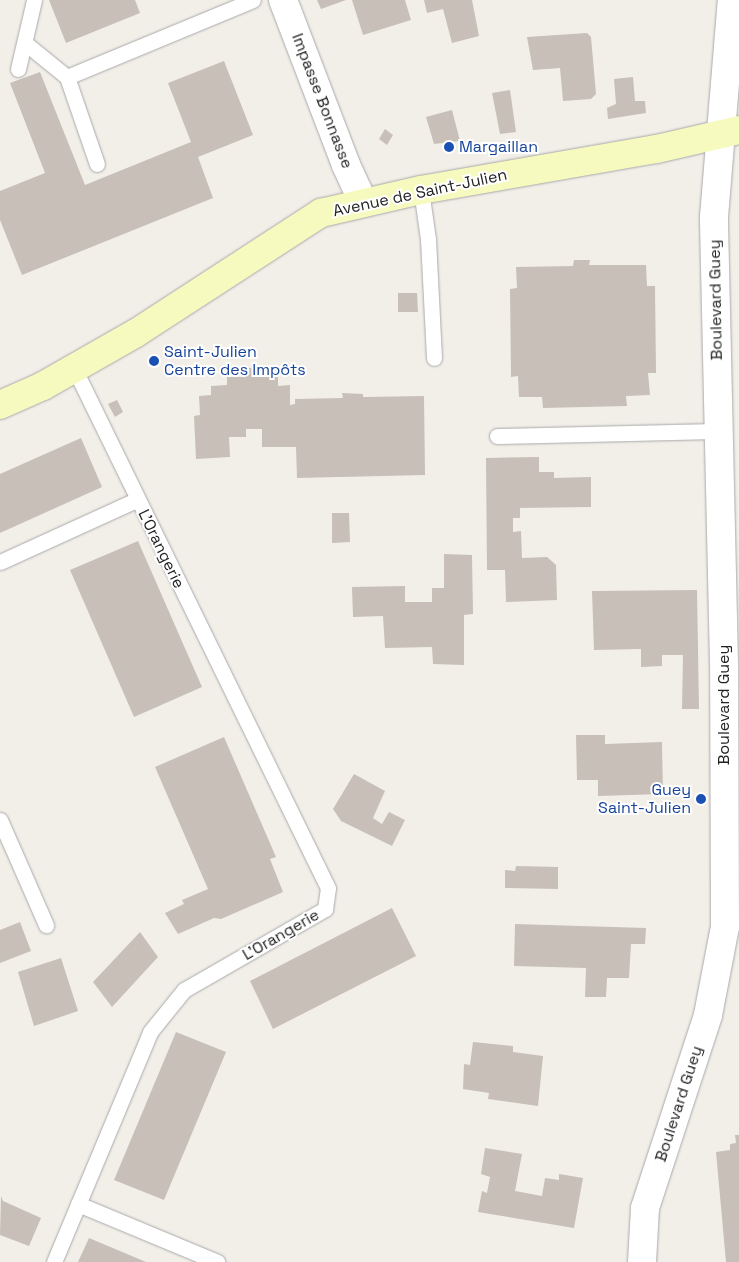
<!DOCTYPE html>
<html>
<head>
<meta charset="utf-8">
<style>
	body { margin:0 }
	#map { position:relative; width:739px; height:1262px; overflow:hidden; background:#f2efe9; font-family:"Space Grotesk",sans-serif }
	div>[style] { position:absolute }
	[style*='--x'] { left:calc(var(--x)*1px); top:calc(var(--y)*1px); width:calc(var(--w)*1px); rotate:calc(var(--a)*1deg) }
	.building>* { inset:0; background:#c7bfb8 }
	.roads { filter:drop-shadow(0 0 1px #a9a9a9) drop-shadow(0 0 1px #a9a9a9) }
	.lane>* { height:15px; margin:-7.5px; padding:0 7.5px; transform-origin:7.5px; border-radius:7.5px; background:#fff }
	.street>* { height:28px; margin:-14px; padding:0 14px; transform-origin:14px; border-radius:14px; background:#fff }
	.secondary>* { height:28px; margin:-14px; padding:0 14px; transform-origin:14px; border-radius:14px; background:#f7fabf }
	.dots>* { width:14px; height:14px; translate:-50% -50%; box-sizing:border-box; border:2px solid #fff; border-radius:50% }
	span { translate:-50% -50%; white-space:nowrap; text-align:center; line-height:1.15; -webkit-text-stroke:4px #fff; paint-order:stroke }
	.street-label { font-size:16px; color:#222 }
	.transit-label { font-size:16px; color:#164399 }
	.left { translate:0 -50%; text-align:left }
	.right { translate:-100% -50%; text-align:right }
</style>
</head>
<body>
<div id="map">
	<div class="building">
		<div style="clip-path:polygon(49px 0,135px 0,140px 13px,66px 43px)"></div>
		<div style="clip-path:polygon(317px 0,346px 0,321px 9px)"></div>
		<div style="clip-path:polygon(352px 0,405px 0,411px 20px,363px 35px)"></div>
		<div style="clip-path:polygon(424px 0,472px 0,479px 36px,452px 43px,443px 9px,427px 13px)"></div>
		<div style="clip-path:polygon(587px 33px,591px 37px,596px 94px,591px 99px,563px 101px,560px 68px,533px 70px,527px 37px)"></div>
		<div style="clip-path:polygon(224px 61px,253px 135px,198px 157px,213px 198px,22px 275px,0 220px,0 191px,45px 173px,10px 83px,40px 72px,85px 185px,191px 142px,168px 83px)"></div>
		<div style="clip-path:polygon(633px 77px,635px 101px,645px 101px,646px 113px,608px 119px,607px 108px,616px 104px,614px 79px)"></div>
		<div style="clip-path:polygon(510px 90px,516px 132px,500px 134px,492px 93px)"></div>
		<div style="clip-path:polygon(452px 110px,460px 141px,434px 144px,426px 117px)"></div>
		<div style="clip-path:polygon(385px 129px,393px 135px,387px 145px,379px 139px)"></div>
		<div style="clip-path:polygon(574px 260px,590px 260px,589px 265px,646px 265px,647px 286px,655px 286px,656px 373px,648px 373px,650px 395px,626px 396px,627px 406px,543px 408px,542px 397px,519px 397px,518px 376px,511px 377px,510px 289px,517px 288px,516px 267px,573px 266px)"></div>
		<div style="clip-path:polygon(398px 293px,417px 293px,418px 312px,398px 312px)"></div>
		<div style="clip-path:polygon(244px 368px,261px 368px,262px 377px,278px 377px,278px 386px,290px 385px,290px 405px,295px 404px,295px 399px,343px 398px,342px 393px,363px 394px,363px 397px,424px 396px,425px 475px,297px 478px,296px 447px,262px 447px,262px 429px,246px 429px,246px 437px,229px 437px,230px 457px,196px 459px,194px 416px,200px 415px,199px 396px,211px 395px,211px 386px,227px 385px,227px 377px,245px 377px)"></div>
		<div style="clip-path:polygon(117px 400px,123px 412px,115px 417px,108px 404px)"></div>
		<div style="clip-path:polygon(81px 438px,102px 487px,0 533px,0 474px)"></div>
		<div style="clip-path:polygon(539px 457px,539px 472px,554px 472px,554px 478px,591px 477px,591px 507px,520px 508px,520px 518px,513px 518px,513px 532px,521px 531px,522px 558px,547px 557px,556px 565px,557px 600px,506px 602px,505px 570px,487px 570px,486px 458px)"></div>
		<div style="clip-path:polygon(332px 513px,349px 513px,350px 542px,332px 543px)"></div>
		<div style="clip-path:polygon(138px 541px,202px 687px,134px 717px,70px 570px)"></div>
		<div style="clip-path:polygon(444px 554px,472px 555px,473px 614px,464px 615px,464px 665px,433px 664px,432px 647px,385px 648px,383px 616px,353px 617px,352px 587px,405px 586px,405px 602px,432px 602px,432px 588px,444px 588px)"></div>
		<div style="clip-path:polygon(697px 590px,699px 709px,682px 709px,683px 655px,662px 655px,662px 666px,641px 667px,641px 649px,594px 650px,592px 591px)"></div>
		<div style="clip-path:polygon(576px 735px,605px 735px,605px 744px,662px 742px,663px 794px,598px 796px,598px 780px,577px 780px)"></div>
		<div style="clip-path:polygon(224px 737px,276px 857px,270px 859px,283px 892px,221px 919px,214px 918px,178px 934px,165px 913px,184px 904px,182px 900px,208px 889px,155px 767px)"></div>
		<div style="clip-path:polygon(354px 774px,385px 791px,373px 818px,382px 824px,389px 812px,405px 820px,392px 846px,341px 821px,333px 809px)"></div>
		<div style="clip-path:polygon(516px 866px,558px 867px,558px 889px,505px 888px,505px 870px,515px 871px)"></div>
		<div style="clip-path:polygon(392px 908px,416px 956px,273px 1029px,250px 981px)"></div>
		<div style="clip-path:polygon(20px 922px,31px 951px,0 963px,0 930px)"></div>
		<div style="clip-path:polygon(515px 924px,646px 928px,645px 944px,631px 944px,629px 978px,607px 978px,606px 997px,585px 997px,586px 968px,514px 966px)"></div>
		<div style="clip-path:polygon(140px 932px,158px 957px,112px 1007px,93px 982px)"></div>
		<div style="clip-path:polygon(61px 958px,78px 1011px,34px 1026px,18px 972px)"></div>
		<div style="clip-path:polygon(176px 1032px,226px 1052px,164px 1200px,114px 1180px)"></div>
		<div style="clip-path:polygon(473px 1042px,513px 1046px,513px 1052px,543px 1056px,538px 1106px,488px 1099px,489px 1093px,463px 1089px,464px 1064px,470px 1065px)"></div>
		<div style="clip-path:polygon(735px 1135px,739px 1135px,739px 1262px,726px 1262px,716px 1152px,730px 1150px,730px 1144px,736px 1143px)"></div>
		<div style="clip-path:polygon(485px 1148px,522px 1154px,515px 1191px,542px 1196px,545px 1178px,559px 1180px,559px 1174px,583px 1178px,574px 1228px,478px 1212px,482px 1191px,487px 1193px,490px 1177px,481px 1174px)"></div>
		<div style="clip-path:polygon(1px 1196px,3px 1201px,41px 1218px,29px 1246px,0 1235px)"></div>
		<div style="clip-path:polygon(89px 1238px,146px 1262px,78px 1262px)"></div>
	</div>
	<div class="roads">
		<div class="lane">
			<div style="--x:25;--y:43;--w:54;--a:39"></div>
			<div style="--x:67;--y:77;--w:92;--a:71"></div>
			<div style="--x:18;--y:69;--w:71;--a:-76.9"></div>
			<div style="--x:67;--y:77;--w:201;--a:-22.5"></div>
			<div style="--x:421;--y:190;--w:49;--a:81.9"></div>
			<div style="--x:428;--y:239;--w:119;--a:87.1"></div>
			<div style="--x:497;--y:436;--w:222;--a:-1.3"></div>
			<div style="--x:0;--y:562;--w:149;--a:-24.5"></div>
			<div style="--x:0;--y:820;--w:115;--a:66.3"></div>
			<div style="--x:78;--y:1204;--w:151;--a:22.6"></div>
			<div style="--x:54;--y:1262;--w:249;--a:-67.3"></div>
			<div style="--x:150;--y:1032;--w:54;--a:-51"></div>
			<div style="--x:184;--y:990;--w:163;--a:-29.9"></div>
			<div style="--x:325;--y:909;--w:21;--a:-82"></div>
			<div style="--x:328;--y:888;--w:579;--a:-116.03"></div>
		</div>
		<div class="street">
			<div style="--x:283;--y:0;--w:177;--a:69.1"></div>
			<div style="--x:346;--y:165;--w:41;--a:65.3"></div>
			<div style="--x:642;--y:1262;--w:54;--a:-86.8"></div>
			<div style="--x:645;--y:1208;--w:203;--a:-71.9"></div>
			<div style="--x:708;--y:1015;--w:90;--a:-79.1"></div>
			<div style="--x:725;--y:927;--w:264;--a:-90.2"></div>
			<div style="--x:724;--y:663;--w:446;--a:-91.3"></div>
			<div style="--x:714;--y:217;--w:218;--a:-85.3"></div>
		</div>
		<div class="secondary">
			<div style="--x:0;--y:405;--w:47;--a:-23.8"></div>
			<div style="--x:43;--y:386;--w:107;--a:-29.7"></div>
			<div style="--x:136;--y:333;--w:221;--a:-33"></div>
			<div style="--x:321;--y:213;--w:103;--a:-13"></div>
			<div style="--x:421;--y:190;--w:240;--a:-9.9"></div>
			<div style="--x:657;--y:149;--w:84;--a:-13"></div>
		</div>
	</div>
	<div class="dots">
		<div style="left:449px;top:147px;background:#1a4fb4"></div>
		<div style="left:154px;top:361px;background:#1a4fb4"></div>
		<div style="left:701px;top:799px;background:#1a4fb4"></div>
	</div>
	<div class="street-label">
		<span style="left:322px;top:101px;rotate:69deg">Impasse Bonnasse</span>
		<span style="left:420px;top:193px;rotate:-12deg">Avenue de Saint-Julien</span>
		<span style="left:716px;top:300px;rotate:-91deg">Boulevard Guey</span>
		<span style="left:161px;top:549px;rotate:64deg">L'Orangerie</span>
		<span style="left:724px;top:705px;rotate:-90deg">Boulevard Guey</span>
		<span style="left:281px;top:935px;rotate:-30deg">L'Orangerie</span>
		<span style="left:679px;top:1104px;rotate:-72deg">Boulevard Guey</span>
	</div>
	<div class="transit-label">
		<span class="left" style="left:459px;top:147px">Margaillan</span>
		<span class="left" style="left:164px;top:361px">Saint-Julien<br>Centre des Impôts</span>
		<span class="right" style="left:691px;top:799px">Guey<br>Saint-Julien</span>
	</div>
</div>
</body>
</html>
